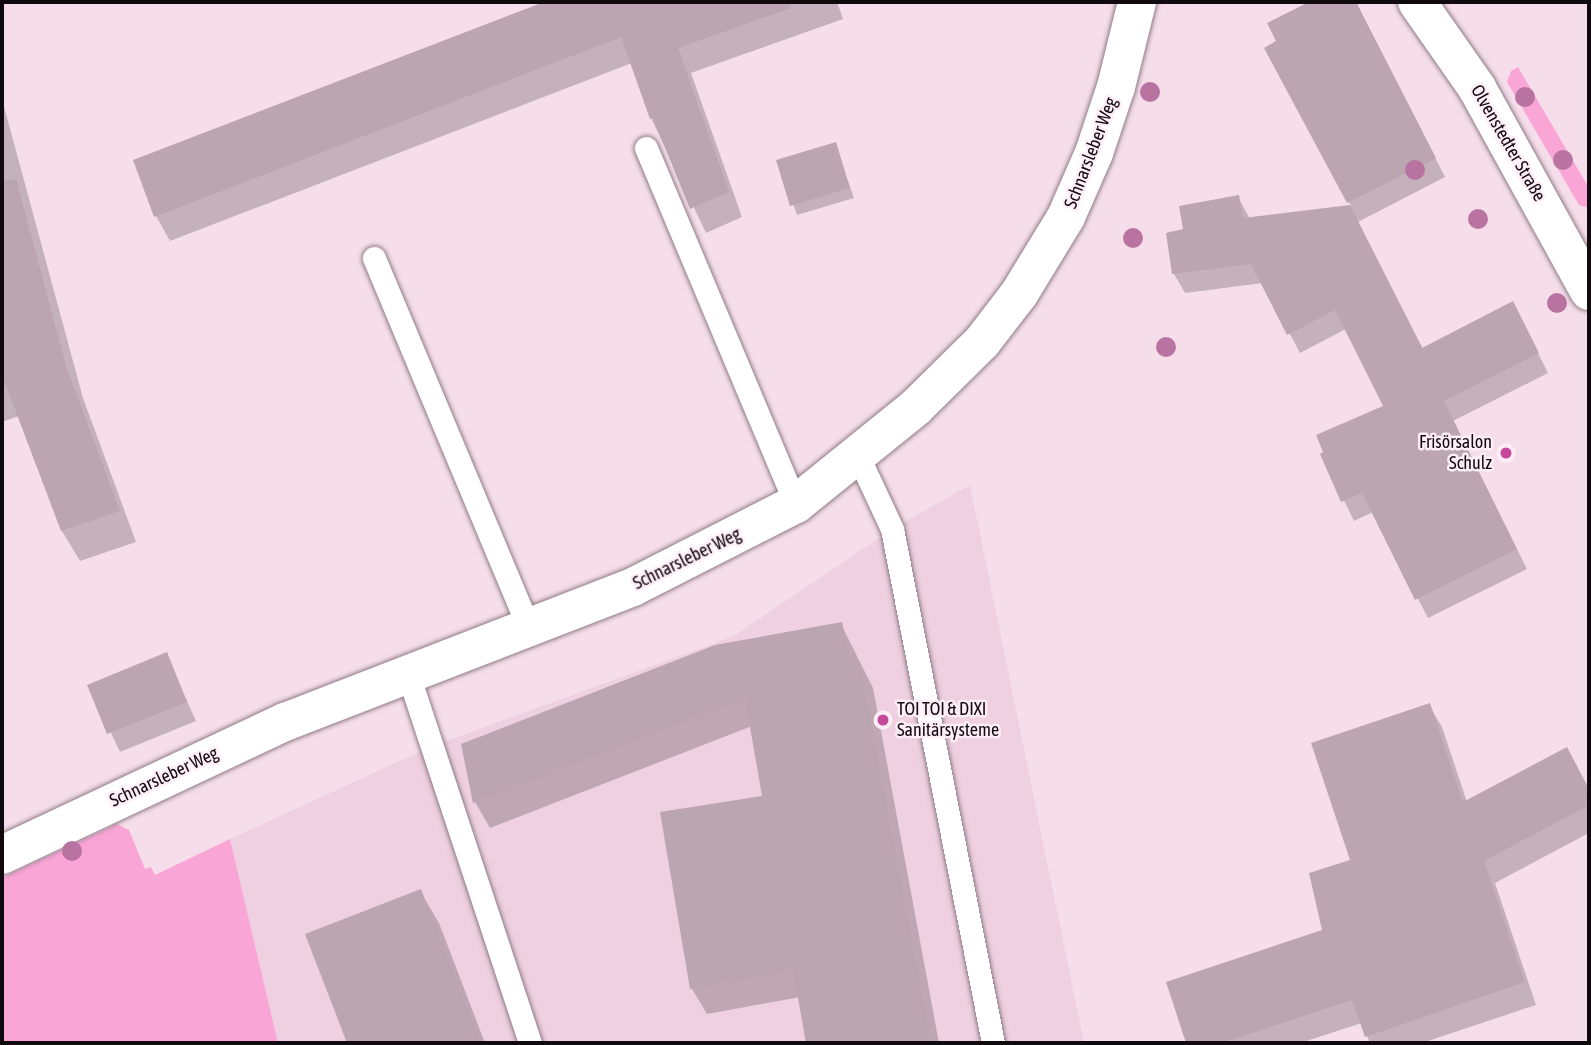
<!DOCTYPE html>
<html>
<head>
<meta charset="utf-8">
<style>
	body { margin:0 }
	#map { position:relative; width:1591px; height:1045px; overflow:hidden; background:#f5deea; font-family:"Asap Condensed",sans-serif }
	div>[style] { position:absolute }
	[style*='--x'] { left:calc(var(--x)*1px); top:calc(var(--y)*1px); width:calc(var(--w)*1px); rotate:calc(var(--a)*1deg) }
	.built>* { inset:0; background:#eed0e0 }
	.green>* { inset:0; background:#f9a5d6 }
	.shadow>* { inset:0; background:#0003 }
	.building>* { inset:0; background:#baa5b0 }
	.roads { filter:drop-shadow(0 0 2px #8f7b86) drop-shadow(0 0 2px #8f7b86) }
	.lane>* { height:23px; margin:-11.5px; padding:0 11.5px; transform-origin:11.5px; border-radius:11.5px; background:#fff }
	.street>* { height:38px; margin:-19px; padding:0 19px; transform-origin:19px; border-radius:19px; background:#fff }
	.secondary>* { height:38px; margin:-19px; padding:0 19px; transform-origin:19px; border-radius:19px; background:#fff }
	.trees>* { width:20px; height:20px; margin:-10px; border-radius:50%; background:#b873a1 }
	.dots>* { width:19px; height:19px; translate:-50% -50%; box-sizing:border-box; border:4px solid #ffedf7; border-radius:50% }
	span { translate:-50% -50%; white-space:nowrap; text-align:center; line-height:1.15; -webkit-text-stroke:5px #ffedf7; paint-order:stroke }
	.street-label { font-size:18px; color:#10090d }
	.poi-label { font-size:18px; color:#10090d }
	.right { translate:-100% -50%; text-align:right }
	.left { translate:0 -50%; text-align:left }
	.frame { position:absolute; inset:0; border:4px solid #10090d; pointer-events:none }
</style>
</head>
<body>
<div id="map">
	<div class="built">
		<div style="clip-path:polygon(970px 485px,1084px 1043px,278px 1043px,230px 839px,430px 747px,734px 636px,892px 529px)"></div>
	</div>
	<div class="green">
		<div style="clip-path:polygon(1518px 67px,1589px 188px,1589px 208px,1579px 205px,1507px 82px,1511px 71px)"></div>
		<div style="clip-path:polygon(117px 824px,129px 830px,145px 869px,151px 867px,155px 875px,230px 839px,278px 1043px,2px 1043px,2px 878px)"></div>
	</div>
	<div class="shadow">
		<div style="clip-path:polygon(549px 2px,837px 2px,843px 19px,691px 73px,742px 217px,706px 233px,651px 118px,632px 63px,170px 241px,156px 216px,136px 161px)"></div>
		<div style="clip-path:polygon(1313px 2px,1356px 2px,1445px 177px,1358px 222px,1423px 349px,1523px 323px,1548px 373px,1453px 421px,1527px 569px,1428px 618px,1373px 512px,1354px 521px,1322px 455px,1386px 407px,1346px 329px,1300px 353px,1263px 283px,1185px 293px,1174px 274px,1238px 197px,1250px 219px,1351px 206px,1266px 49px,1278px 42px,1270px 24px)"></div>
		<div style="clip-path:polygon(2px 99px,83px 398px,136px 542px,80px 561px,62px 531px,19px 416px,2px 422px)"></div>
		<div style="clip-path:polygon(835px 145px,854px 198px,797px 215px,778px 161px)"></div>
		<div style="clip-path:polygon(841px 624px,873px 688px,939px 1043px,808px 1043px,800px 997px,707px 1014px,692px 989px,662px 813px,764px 797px,752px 726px,490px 828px,475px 802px,463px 745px)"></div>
		<div style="clip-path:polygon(166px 654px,196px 721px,120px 752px,89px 686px)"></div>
		<div style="clip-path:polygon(1429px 705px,1442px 727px,1467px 802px,1579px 771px,1589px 791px,1589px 833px,1495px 883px,1536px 1005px,1422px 1043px,1370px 1043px,1362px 1023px,1300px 1043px,1188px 1043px,1168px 983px,1330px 929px,1352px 861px)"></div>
		<div style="clip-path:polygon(420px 891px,439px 923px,485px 1043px,349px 1043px,307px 935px)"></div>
	</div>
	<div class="building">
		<div style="clip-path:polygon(544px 2px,790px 2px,791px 8px,678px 48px,729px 192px,690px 209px,653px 118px,650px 119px,621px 37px,154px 217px,133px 160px)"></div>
		<div style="clip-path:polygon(1309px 2px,1356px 2px,1436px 158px,1347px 203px,1264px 48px,1276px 41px,1267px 23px)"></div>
		<div style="clip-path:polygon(836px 142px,850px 188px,790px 206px,776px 160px)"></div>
		<div style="clip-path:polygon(16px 179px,66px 366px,120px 511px,61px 531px,2px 375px,2px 181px)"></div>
		<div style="clip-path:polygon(1239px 195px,1243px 218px,1350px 205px,1422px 348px,1513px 301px,1539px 353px,1444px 401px,1517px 549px,1415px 600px,1362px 493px,1341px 502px,1320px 454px,1323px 452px,1316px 435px,1383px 406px,1335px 310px,1287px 335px,1251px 264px,1172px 274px,1166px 233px,1183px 229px,1179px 206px)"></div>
		<div style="clip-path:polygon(842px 622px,850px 662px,859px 661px,931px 1043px,806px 1043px,793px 970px,690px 989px,660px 812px,762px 796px,745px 698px,473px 803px,461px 744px,715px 645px)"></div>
		<div style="clip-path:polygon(167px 652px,187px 702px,107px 734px,87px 685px)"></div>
		<div style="clip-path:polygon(1430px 703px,1463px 802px,1567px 747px,1589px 789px,1589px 805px,1484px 861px,1525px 982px,1365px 1037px,1352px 1000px,1221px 1043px,1186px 1043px,1166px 982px,1322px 930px,1309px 873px,1350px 860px,1311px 743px)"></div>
		<div style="clip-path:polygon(421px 889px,480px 1043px,347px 1043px,305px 934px)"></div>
	</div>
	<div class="roads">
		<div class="lane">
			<div style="--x:646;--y:148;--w:386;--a:67.2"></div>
			<div style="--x:374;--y:258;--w:399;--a:67.3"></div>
			<div style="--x:858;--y:456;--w:81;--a:65"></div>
			<div style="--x:892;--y:529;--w:524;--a:78.88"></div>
			<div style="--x:408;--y:674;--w:389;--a:71.7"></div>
		</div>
		<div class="street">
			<div style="--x:2;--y:855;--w:313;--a:-25.2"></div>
			<div style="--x:285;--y:722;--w:373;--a:-21.2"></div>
			<div style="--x:633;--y:587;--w:183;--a:-27"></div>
			<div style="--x:796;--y:504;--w:154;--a:-38.9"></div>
			<div style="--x:916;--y:407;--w:93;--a:-44.6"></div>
			<div style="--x:982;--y:342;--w:61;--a:-52.4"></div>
			<div style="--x:1019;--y:294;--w:90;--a:-58.6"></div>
			<div style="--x:1066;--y:217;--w:70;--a:-66.4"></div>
			<div style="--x:1094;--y:153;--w:70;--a:-71.6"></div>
			<div style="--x:1116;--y:87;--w:88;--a:-76.1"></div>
		</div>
		<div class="secondary">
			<div style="--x:1417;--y:2;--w:105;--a:55.1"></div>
			<div style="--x:1477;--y:88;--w:232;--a:61.1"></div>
		</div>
	</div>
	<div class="trees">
		<div style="left:1150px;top:92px"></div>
		<div style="left:1525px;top:97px"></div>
		<div style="left:1563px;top:160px"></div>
		<div style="left:1415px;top:170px"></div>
		<div style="left:1478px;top:219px"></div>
		<div style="left:1133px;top:238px"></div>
		<div style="left:1557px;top:303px"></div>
		<div style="left:1166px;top:347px"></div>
		<div style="left:72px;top:851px"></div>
	</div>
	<div class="dots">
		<div style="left:1506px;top:453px;background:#c5499a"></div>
		<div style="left:883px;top:720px;background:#c5499a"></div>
	</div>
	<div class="street-label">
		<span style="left:1508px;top:143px;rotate:60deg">Olvenstedter Straße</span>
		<span style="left:1091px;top:153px;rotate:-69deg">Schnarsleber Weg</span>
		<span style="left:687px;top:559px;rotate:-26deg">Schnarsleber Weg</span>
		<span style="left:164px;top:777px;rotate:-25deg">Schnarsleber Weg</span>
	</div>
	<div class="poi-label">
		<span class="right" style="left:1492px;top:453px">Frisörsalon<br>Schulz</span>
		<span class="left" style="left:897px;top:720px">TOI TOI &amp; DIXI<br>Sanitärsysteme</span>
	</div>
	<div class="frame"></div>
</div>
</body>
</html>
